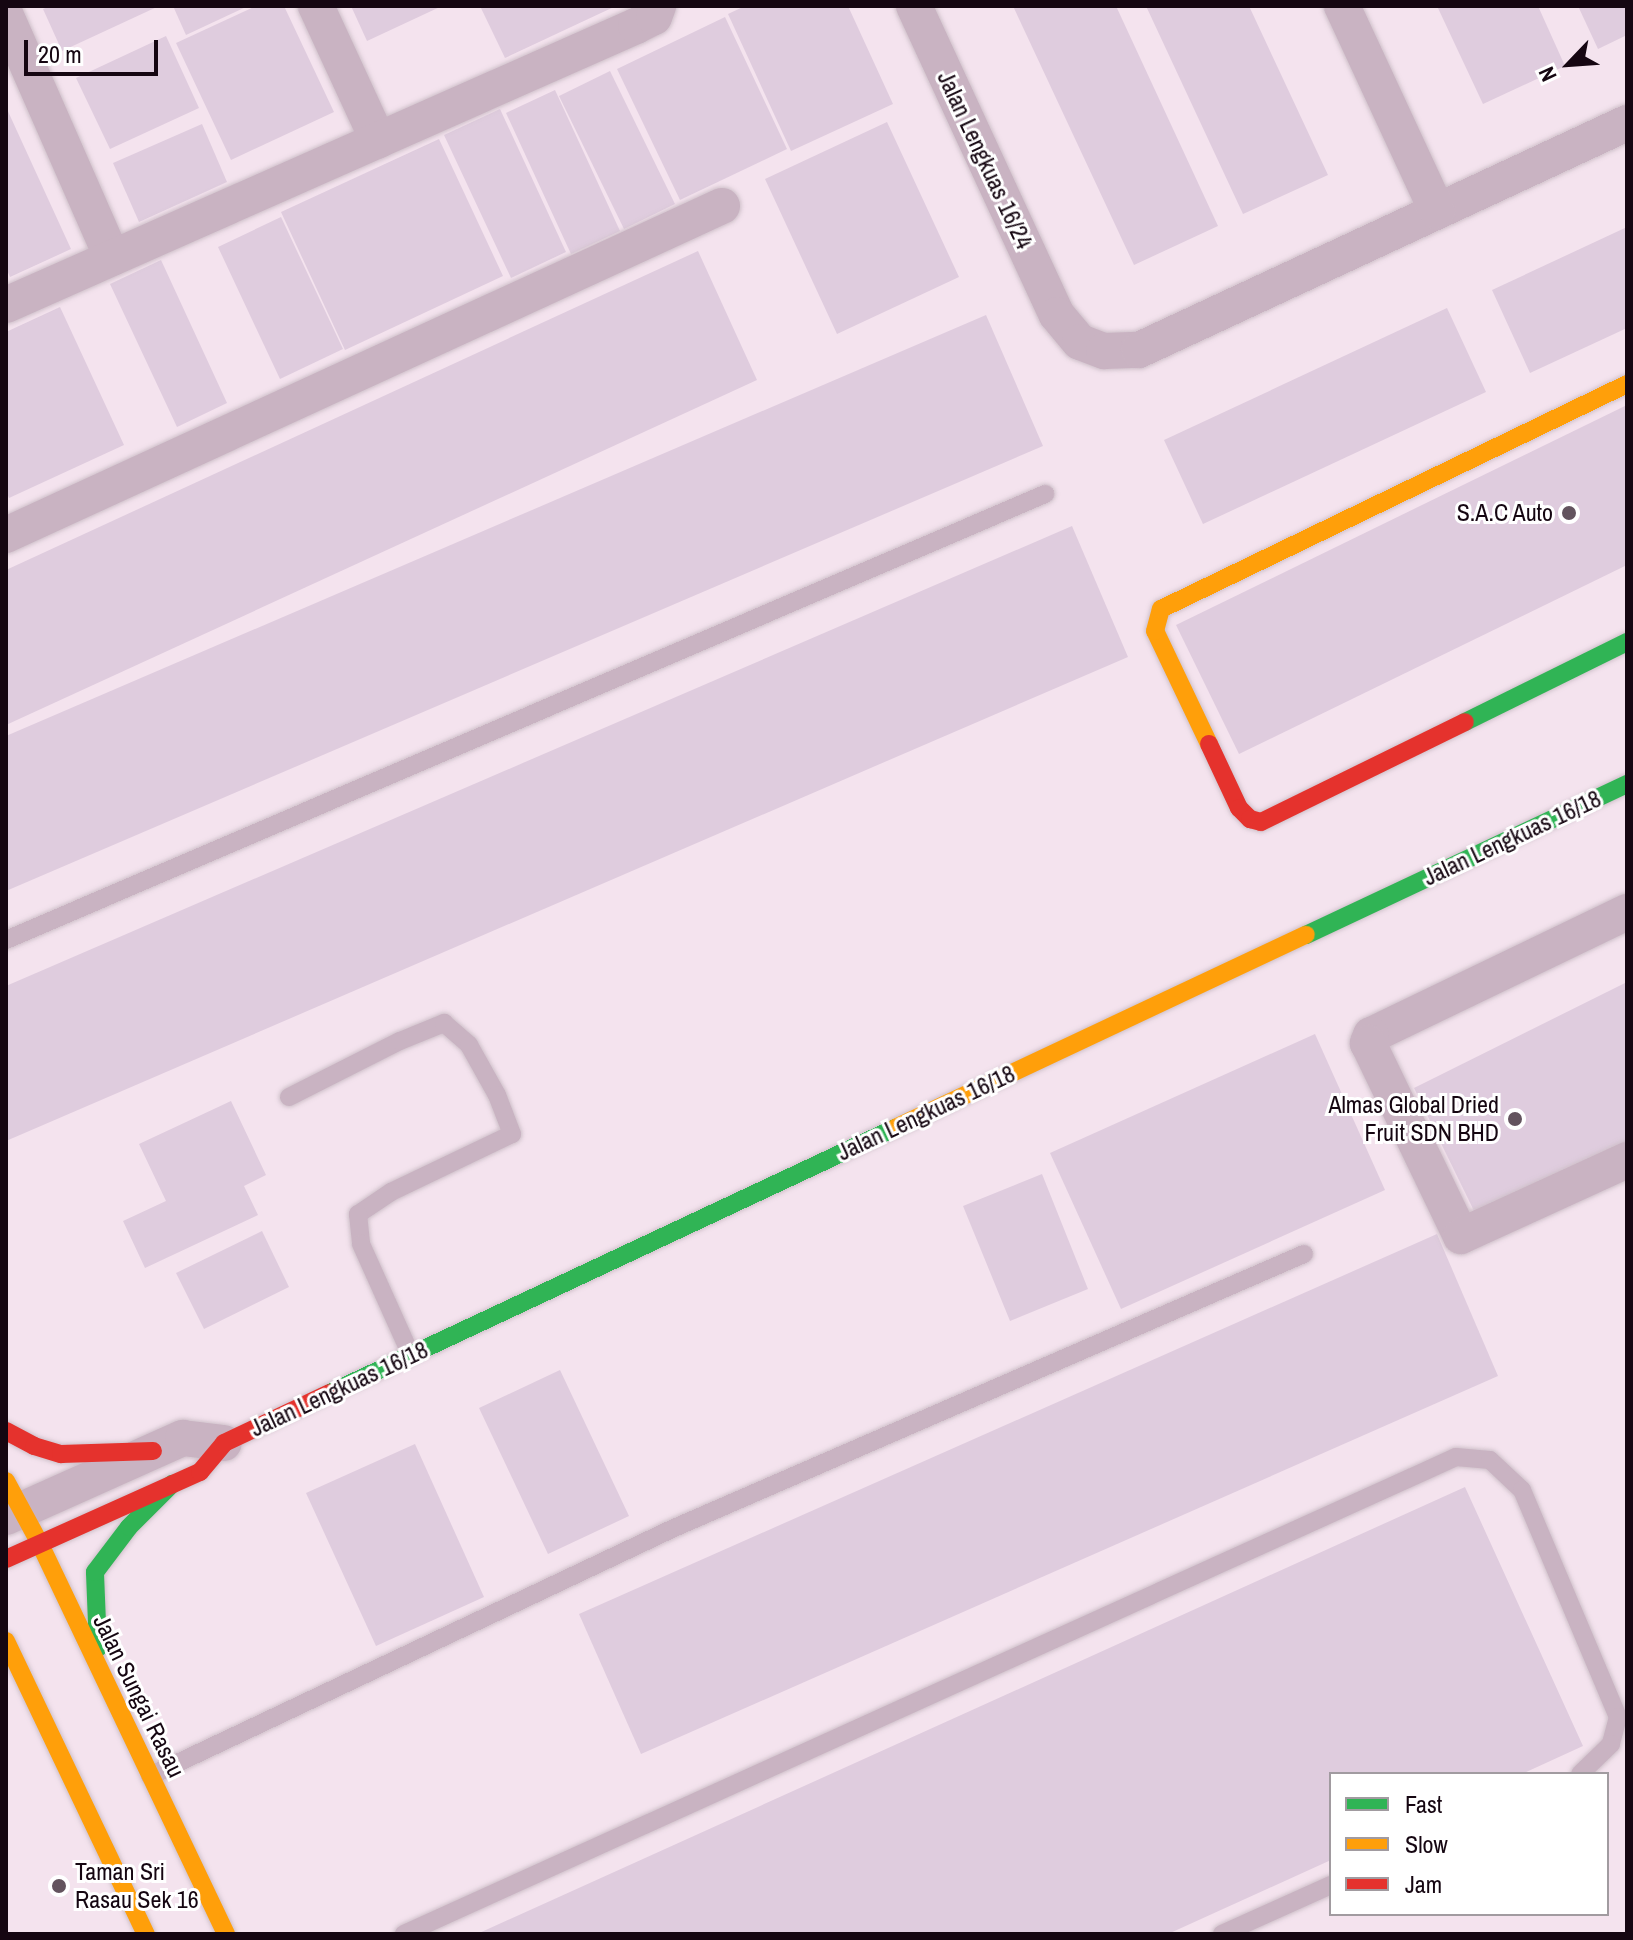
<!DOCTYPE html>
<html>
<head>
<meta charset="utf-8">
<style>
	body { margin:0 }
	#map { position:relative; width:1633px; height:1940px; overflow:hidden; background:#f4e3ee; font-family:"Archivo Narrow",sans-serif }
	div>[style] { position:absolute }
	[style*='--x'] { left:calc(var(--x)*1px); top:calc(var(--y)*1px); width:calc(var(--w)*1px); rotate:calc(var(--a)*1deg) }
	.building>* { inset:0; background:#dfccde }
	.roads { filter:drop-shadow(0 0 2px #cfc1ca) drop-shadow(0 0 2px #cfc1ca) }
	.lane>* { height:18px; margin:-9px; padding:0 9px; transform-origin:9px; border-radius:9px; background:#c9b3c2 }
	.street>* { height:36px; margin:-18px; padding:0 18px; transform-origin:18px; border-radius:18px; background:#c9b3c2 }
	.fast>* { height:18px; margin:-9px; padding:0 9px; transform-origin:9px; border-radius:9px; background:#30b455 }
	.slow>* { height:18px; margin:-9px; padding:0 9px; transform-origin:9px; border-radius:9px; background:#ff9f0a }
	.jam>* { height:18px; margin:-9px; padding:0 9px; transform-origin:9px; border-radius:9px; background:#e5322d }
	.dots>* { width:22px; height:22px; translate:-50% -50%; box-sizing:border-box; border:4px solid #fff; border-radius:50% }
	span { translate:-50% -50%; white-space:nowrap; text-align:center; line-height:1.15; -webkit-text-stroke:6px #fff; paint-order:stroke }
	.street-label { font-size:24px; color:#150611 }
	.poi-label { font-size:24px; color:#150611 }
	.right { translate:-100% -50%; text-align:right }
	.left { translate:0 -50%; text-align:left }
	.frame { position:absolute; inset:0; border:8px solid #150611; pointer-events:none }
	.legend { position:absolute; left:1329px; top:1772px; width:280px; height:144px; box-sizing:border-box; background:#fff; border:2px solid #a19ba0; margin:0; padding:10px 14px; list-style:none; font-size:24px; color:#150611 }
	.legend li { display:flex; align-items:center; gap:16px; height:40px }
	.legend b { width:40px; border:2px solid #a19ba0 }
	.north { position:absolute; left:1529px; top:24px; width:80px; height:80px; -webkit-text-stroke:6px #fff; paint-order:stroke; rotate:245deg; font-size:22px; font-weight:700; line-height:32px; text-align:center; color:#150611 }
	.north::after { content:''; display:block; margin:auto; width:28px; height:36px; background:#150611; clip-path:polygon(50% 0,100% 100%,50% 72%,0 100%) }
	.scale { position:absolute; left:24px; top:40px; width:134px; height:36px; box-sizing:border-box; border:4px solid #150611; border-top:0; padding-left:10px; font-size:24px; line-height:28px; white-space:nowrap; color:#150611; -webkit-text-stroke:6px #fff; paint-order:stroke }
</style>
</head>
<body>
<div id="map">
	<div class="building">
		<div style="clip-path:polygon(50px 6px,159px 6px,62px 51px,43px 9px)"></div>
		<div style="clip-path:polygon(173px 6px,248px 6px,186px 35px)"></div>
		<div style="clip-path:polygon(256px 6px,284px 6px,334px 112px,231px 160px,176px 43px)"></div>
		<div style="clip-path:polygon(351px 6px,442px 6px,367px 41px)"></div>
		<div style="clip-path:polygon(480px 6px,616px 6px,505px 58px)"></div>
		<div style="clip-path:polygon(745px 6px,848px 6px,893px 104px,791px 151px,728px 14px)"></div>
		<div style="clip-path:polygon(1013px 6px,1116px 6px,1218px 226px,1134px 265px)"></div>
		<div style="clip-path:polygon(1146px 6px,1249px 6px,1328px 175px,1243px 214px)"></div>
		<div style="clip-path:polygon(1437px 6px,1538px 6px,1565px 66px,1483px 104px)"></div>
		<div style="clip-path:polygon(1578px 6px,1627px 6px,1627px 35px,1598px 49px)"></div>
		<div style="clip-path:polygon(725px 17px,787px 149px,680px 200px,617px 69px)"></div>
		<div style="clip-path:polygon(166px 36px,199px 108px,110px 149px,76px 78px)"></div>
		<div style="clip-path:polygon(610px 71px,675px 204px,624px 229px,559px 96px)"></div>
		<div style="clip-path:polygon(555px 90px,620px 231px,571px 254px,506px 113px)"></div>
		<div style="clip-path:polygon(6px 107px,71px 249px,10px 277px,6px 268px)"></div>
		<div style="clip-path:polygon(500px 109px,566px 252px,511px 278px,444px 135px)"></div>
		<div style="clip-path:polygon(887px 122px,959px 277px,837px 334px,765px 179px)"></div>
		<div style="clip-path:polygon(202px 124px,227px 182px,139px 222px,113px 163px)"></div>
		<div style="clip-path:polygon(439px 139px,503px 276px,345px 350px,281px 212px)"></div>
		<div style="clip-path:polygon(281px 217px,343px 349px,280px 379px,218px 247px)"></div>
		<div style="clip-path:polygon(1627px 227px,1627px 328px,1530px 373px,1492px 290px)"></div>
		<div style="clip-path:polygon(698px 251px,757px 380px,6px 725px,6px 570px)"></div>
		<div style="clip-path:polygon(161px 260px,227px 403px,177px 427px,110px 284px)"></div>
		<div style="clip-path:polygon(60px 307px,124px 445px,9px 498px,6px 491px,6px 332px)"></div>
		<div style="clip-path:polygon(1447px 308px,1486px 392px,1203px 524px,1164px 440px)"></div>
		<div style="clip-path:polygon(986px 315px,1043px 446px,6px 891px,6px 736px)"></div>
		<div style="clip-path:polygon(1627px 405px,1627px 565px,1239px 754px,1176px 625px)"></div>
		<div style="clip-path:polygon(1072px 526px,1128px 657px,6px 1141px,6px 986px)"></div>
		<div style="clip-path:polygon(1627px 982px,1627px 1145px,1478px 1219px,1414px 1088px)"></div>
		<div style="clip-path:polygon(1315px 1034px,1385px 1190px,1121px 1309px,1050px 1153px)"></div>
		<div style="clip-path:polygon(231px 1101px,266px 1175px,244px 1186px,258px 1215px,145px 1268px,123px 1221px,166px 1201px,139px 1144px)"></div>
		<div style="clip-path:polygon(1042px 1174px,1088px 1289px,1010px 1321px,963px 1206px)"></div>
		<div style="clip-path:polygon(262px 1231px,289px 1287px,204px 1329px,176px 1273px)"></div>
		<div style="clip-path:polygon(1437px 1234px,1498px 1376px,641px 1754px,579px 1614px)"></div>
		<div style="clip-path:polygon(560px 1370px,629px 1516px,548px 1554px,479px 1408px)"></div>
		<div style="clip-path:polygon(415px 1444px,484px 1597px,376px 1646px,306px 1493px)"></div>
		<div style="clip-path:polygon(1465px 1487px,1583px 1746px,1522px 1774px,1331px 1774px,1331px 1860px,1168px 1934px,477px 1934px)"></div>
	</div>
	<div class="roads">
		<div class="lane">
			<div style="--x:6;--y:940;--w:1131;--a:-23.23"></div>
			<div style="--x:289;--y:1097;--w:124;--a:-26.8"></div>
			<div style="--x:400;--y:1041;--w:48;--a:-22.2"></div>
			<div style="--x:444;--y:1023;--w:33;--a:41"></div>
			<div style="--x:469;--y:1045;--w:57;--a:60.8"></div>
			<div style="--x:497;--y:1095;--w:42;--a:69"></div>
			<div style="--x:512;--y:1134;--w:134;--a:154.4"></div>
			<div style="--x:391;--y:1192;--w:40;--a:146"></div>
			<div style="--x:358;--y:1214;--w:30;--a:84"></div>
			<div style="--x:361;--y:1244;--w:122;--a:65.8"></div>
			<div style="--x:150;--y:1776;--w:580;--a:-25.33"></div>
			<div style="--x:674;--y:1528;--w:687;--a:-23.51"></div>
			<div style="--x:404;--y:1934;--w:1155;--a:-24.39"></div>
			<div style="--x:1456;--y:1457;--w:34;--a:5"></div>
			<div style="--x:1490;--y:1460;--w:44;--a:43.2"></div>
			<div style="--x:1522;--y:1490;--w:246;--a:67.1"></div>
			<div style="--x:1618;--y:1717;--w:28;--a:105"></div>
			<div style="--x:1611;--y:1744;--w:43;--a:135.9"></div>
			<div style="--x:1222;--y:1934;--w:120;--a:-24.2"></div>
		</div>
		<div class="street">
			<div style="--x:316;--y:6;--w:148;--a:65.2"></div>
			<div style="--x:914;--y:6;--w:340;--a:65.2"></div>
			<div style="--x:1057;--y:315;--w:35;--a:50"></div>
			<div style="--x:1080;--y:342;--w:26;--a:21"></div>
			<div style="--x:1104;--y:351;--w:35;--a:-2"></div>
			<div style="--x:1139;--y:350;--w:538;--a:-24.95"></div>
			<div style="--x:1342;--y:6;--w:226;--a:65.1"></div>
			<div style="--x:6;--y:16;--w:264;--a:66.3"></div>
			<div style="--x:6;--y:305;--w:689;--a:-23.89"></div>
			<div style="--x:636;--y:26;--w:20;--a:-27"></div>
			<div style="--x:654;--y:17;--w:12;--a:-70"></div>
			<div style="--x:6;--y:535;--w:788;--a:-24.68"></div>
			<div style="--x:1627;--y:912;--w:284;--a:154.3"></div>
			<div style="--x:1371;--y:1035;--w:9;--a:111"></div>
			<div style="--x:1368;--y:1043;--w:214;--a:64.3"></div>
			<div style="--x:1461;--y:1236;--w:183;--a:-24.6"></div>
			<div style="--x:6;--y:1517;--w:194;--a:-24.1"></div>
			<div style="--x:183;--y:1438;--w:41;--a:7"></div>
		</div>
		<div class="fast">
			<div style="--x:1465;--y:722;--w:181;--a:-26.3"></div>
			<div style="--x:1306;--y:935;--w:355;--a:-25.2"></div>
			<div style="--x:330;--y:1393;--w:624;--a:-25.13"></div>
			<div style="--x:98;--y:1648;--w:76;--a:-92.3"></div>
			<div style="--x:95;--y:1572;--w:56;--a:-52.9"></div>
			<div style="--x:129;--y:1527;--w:61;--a:-45"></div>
		</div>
		<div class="slow">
			<div style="--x:1209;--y:744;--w:125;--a:-115.5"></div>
			<div style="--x:1155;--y:631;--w:23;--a:-75"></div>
			<div style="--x:1161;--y:609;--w:517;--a:-25.77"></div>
			<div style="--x:895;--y:1128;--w:454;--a:-25.2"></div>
			<div style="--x:6;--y:1481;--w:72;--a:61.6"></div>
			<div style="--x:40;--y:1544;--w:432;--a:64.5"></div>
			<div style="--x:6;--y:1641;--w:325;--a:64.5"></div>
		</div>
		<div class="jam">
			<div style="--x:1209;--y:744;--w:71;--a:64.9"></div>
			<div style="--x:1239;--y:808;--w:16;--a:45"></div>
			<div style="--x:1250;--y:819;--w:11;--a:15"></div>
			<div style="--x:1261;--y:822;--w:227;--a:-26.1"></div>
			<div style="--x:6;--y:1431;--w:32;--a:28"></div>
			<div style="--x:34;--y:1446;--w:28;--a:17"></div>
			<div style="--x:61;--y:1454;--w:92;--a:-1.9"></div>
			<div style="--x:6;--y:1559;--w:213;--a:-24.2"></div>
			<div style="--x:200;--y:1472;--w:38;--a:-50"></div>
			<div style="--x:224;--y:1443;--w:117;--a:-25.3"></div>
		</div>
	</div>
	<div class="dots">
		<div style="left:1569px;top:513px;background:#63535e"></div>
		<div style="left:1515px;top:1119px;background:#63535e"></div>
		<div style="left:59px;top:1886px;background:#63535e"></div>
	</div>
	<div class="street-label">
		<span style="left:985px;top:160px;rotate:65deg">Jalan Lengkuas 16/24</span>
		<span style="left:1512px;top:838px;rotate:-25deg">Jalan Lengkuas 16/18</span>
		<span style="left:926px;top:1113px;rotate:-25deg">Jalan Lengkuas 16/18</span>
		<span style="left:339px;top:1389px;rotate:-25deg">Jalan Lengkuas 16/18</span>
		<span style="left:139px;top:1696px;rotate:64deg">Jalan Sungai Rasau</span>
	</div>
	<div class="poi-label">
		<span class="right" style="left:1553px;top:513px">S.A.C Auto</span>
		<span class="right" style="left:1499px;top:1119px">Almas Global Dried<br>Fruit SDN BHD</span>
		<span class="left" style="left:75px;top:1886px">Taman Sri<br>Rasau Sek 16</span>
	</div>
	<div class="frame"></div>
	<ul class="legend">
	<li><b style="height:10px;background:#30b455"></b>Fast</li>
	<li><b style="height:10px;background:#ff9f0a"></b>Slow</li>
	<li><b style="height:10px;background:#e5322d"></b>Jam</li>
	</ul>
	<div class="north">N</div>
	<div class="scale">20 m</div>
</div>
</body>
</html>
